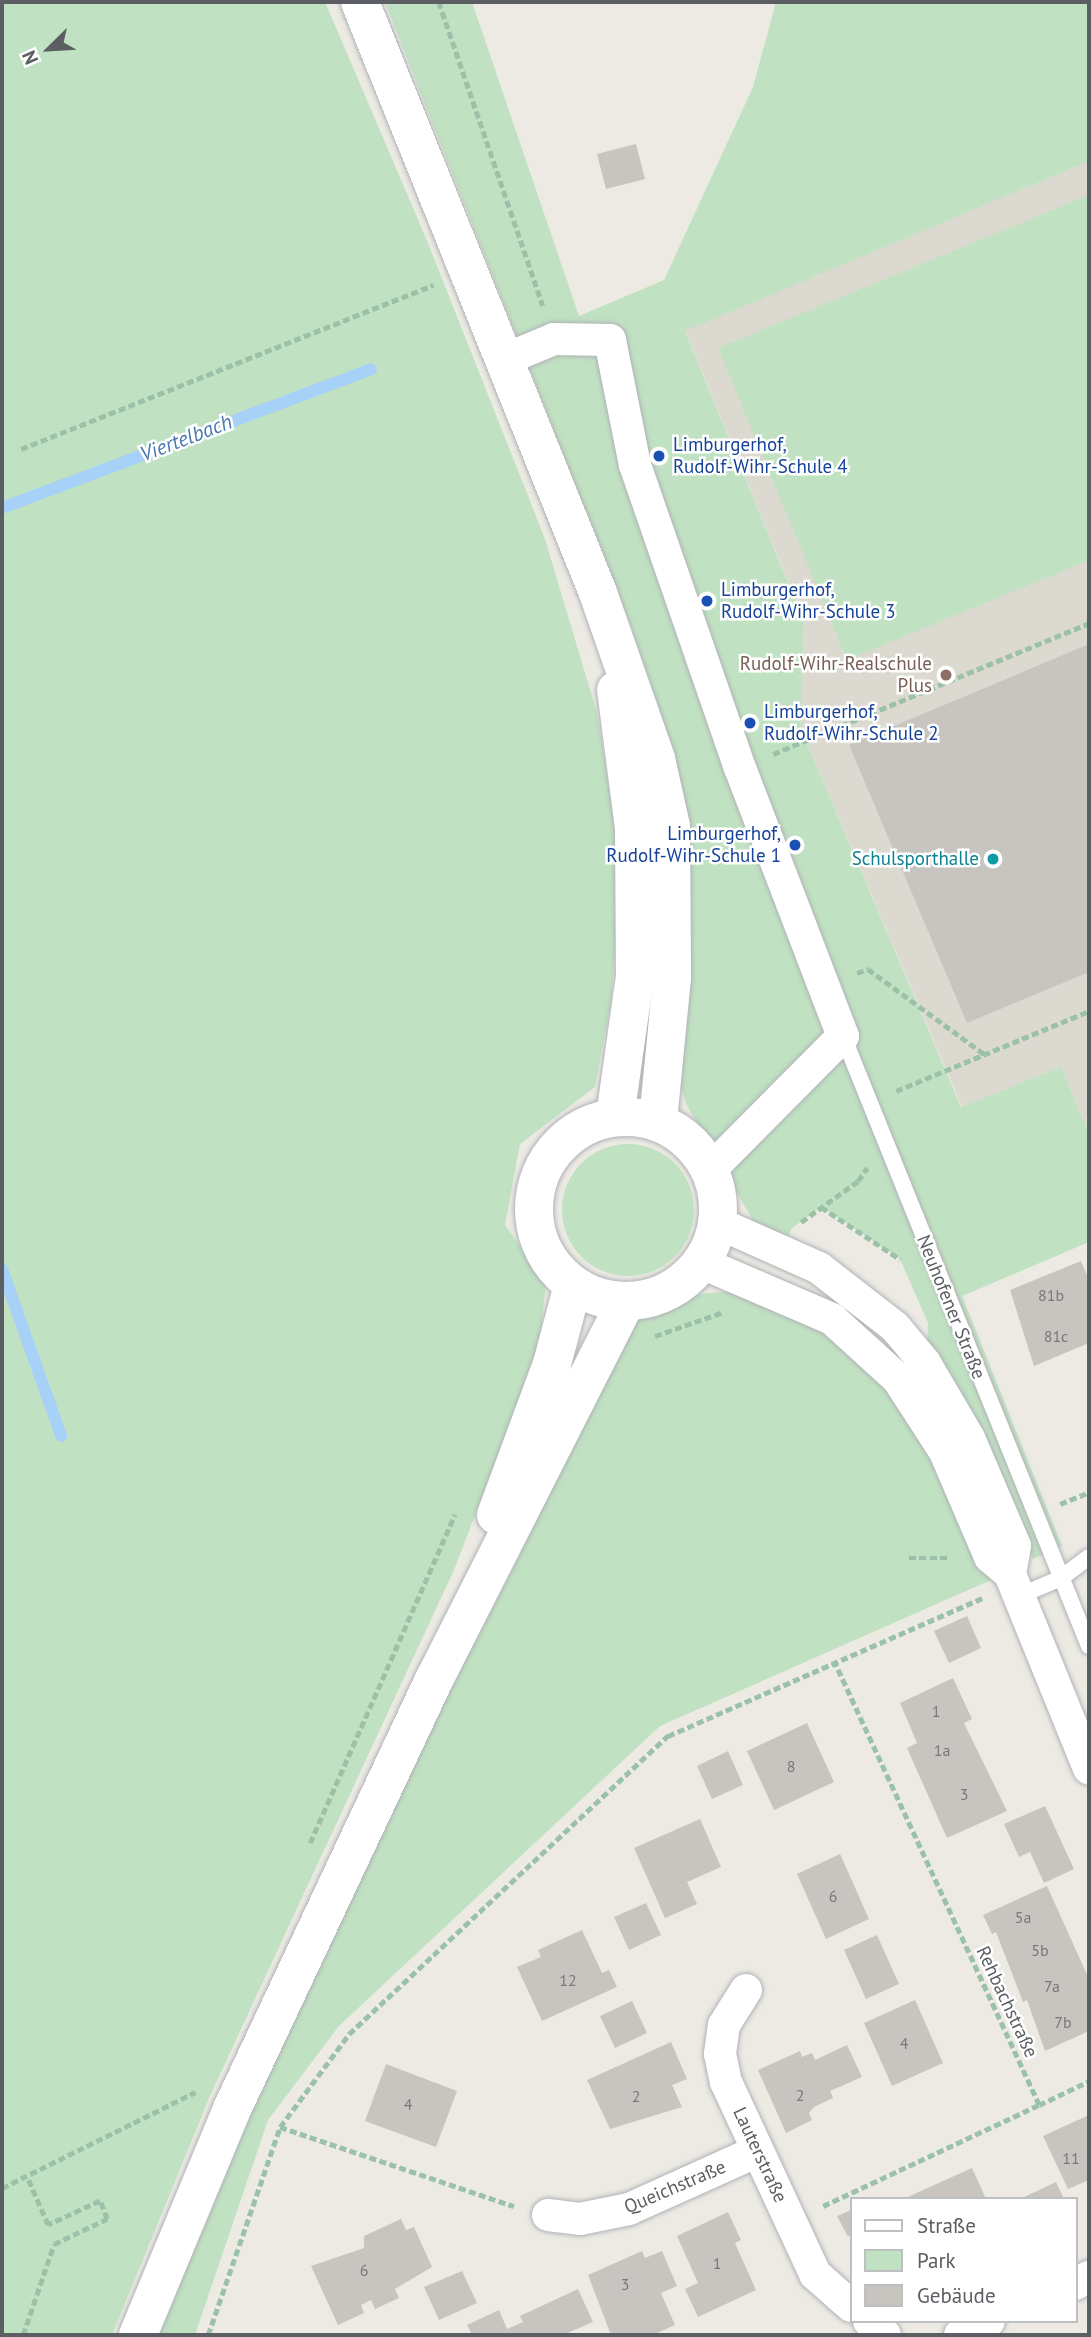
<!DOCTYPE html>
<html>
<head>
<meta charset="utf-8">
<style>
	body { margin:0 }
	#map { position:relative; width:1091px; height:2337px; overflow:hidden; background:#eceae3; font-family:"PT Sans",sans-serif }
	div>[style] { position:absolute }
	[style*='--x'] { left:calc(var(--x)*1px); top:calc(var(--y)*1px); width:calc(var(--w)*1px); rotate:calc(var(--a)*1deg) }
	.education>* { inset:0; background:#dcd9d1 }
	.green>* { inset:0; background:#c1e2c2 }
	.round { border-radius:50% }
	.stream>* { height:12px; margin:-6px; padding:0 6px; transform-origin:6px; border-radius:6px; background:#a8d1f7 }
	.building>* { inset:0; background:#c8c5c0 }
	.path>* { height:4.5px; margin-top:-2.25px; transform-origin:0; background:repeating-linear-gradient(90deg,#9bc2a8 0 7px,transparent 0 10.5px) }
	.roads { filter:drop-shadow(0 0 2px #b0b3b7) drop-shadow(0 0 2px #b0b3b7) }
	.lane>* { height:16px; margin:-8px; padding:0 8px; transform-origin:8px; border-radius:8px; background:#fff }
	.street>* { height:32px; margin:-16px; padding:0 16px; transform-origin:16px; border-radius:16px; background:#fff }
	.secondary>* { height:38px; margin:-19px; padding:0 19px; transform-origin:19px; border-radius:19px; background:#fff }
	.secondary>.ring { margin:-19px; padding:0; box-sizing:content-box; background:none; border:38px solid #fff; border-radius:50% }
	.dots>* { width:19px; height:19px; translate:-50% -50%; box-sizing:border-box; border:4px solid #fff; border-radius:50% }
	span { translate:-50% -50%; white-space:nowrap; text-align:center; line-height:1.15; -webkit-text-stroke:5px #fff; paint-order:stroke }
	.number-label { font-size:16px; color:#76787a }
	.number-label span { -webkit-text-stroke-width:0 }
	.transit-label { font-size:19px; color:#164399 }
	.left { translate:0 -50%; text-align:left }
	.right { translate:-100% -50%; text-align:right }
	.education-label { font-size:19px; color:#785e54 }
	.culture-label { font-size:19px; color:#0d838f }
	.street-label { font-size:19px; color:#5b5e62 }
	.water-label { font-size:21px; color:#4a77b0; font-style:italic }
	.frame { position:absolute; inset:0; border:4px solid #5b5e62; pointer-events:none }
	.legend { position:absolute; left:850px; top:2197px; width:228px; height:126px; box-sizing:border-box; background:#fff; border:2px solid #bdbfc0; margin:0; padding:9px 12px; list-style:none; font-size:21px; color:#5b5e62 }
	.legend li { display:flex; align-items:center; gap:14px; height:35px }
	.legend b { width:35px; border:2px solid #bdbfc0 }
	.north { position:absolute; left:14px; top:14px; width:70px; height:70px; -webkit-text-stroke:5px #fff; paint-order:stroke; rotate:246deg; font-size:19px; font-weight:700; line-height:28px; text-align:center; color:#5b5e62 }
	.north::after { content:''; display:block; margin:auto; width:24px; height:32px; background:#5b5e62; clip-path:polygon(50% 0,100% 100%,50% 72%,0 100%) }
</style>
</head>
<body>
<div id="map">
	<div class="education">
		<div style="clip-path:polygon(1089px 161px,1089px 1133px,1061px 1067px,962px 1107px,801px 729px,804px 621px,685px 330px)"></div>
	</div>
	<div class="green">
		<div style="clip-path:polygon(2px 2px,325px 2px,428px 243px,545px 539px,597px 713px,622px 867px,611px 1001px,595px 1087px,520px 1144px,505px 1225px,546px 1283px,539px 1349px,454px 1570px,210px 2096px,112px 2335px,2px 2335px)"></div>
		<div style="clip-path:polygon(385px 2px,472px 2px,579px 316px,664px 280px,753px 87px,776px 2px,1089px 2px,1089px 161px,685px 331px,804px 622px,801px 729px,961px 1107px,1061px 1067px,1089px 1133px,1089px 1242px,962px 1296px,1062px 1546px,1033px 1559px,967px 1411px,927px 1344px,928px 1323px,900px 1259px,821px 1207px,792px 1228px,786px 1242px,755px 1224px,686px 1104px,677px 1072px,662px 725px,631px 626px)"></div>
		<div style="clip-path:polygon(1089px 195px,1089px 560px,847px 660px,718px 348px)"></div>
		<div class="round" style="left:562px;top:1144px;width:132px;height:132px"></div>
		<div style="clip-path:polygon(729px 1291px,809px 1320px,871px 1365px,935px 1453px,991px 1580px,660px 1726px,339px 2026px,268px 2120px,195px 2335px,152px 2335px,245px 2113px,624px 1330px,648px 1313px,691px 1295px)"></div>
	</div>
	<div class="stream">
		<div style="--x:2;--y:508;--w:394;--a:-20.6"></div>
		<div style="--x:2;--y:1269;--w:177;--a:70.5"></div>
	</div>
	<div class="building">
		<div style="clip-path:polygon(636px 144px,645px 179px,606px 189px,597px 154px)"></div>
		<div style="clip-path:polygon(1089px 644px,1089px 978px,1087px 973px,967px 1023px,849px 745px)"></div>
		<div style="clip-path:polygon(1081px 1261px,1089px 1280px,1089px 1343px,1034px 1366px,1010px 1290px)"></div>
		<div style="clip-path:polygon(967px 1616px,981px 1648px,949px 1663px,934px 1631px)"></div>
		<div style="clip-path:polygon(953px 1678px,972px 1719px,964px 1723px,1007px 1811px,947px 1838px,907px 1748px,917px 1743px,900px 1703px)"></div>
		<div style="clip-path:polygon(807px 1723px,834px 1782px,774px 1810px,747px 1751px)"></div>
		<div style="clip-path:polygon(728px 1751px,743px 1785px,712px 1799px,697px 1766px)"></div>
		<div style="clip-path:polygon(1045px 1806px,1074px 1869px,1044px 1883px,1030px 1852px,1019px 1857px,1004px 1824px)"></div>
		<div style="clip-path:polygon(700px 1819px,721px 1867px,687px 1882px,697px 1904px,665px 1918px,634px 1848px)"></div>
		<div style="clip-path:polygon(840px 1854px,869px 1919px,826px 1939px,797px 1874px)"></div>
		<div style="clip-path:polygon(1047px 1886px,1089px 1979px,1089px 2031px,1045px 2051px,1027px 2000px,1023px 2002px,996px 1932px,992px 1934px,983px 1915px)"></div>
		<div style="clip-path:polygon(646px 1903px,661px 1935px,629px 1950px,614px 1917px)"></div>
		<div style="clip-path:polygon(582px 1930px,602px 1973px,609px 1970px,617px 1987px,542px 2021px,517px 1967px,541px 1957px,538px 1950px)"></div>
		<div style="clip-path:polygon(877px 1935px,899px 1984px,866px 1999px,844px 1950px)"></div>
		<div style="clip-path:polygon(915px 2000px,943px 2063px,892px 2086px,864px 2023px)"></div>
		<div style="clip-path:polygon(632px 2001px,647px 2033px,615px 2048px,600px 2016px)"></div>
		<div style="clip-path:polygon(671px 2042px,687px 2079px,672px 2085px,682px 2107px,610px 2129px,587px 2080px)"></div>
		<div style="clip-path:polygon(847px 2045px,862px 2077px,830px 2091px,833px 2098px,814px 2107px,809px 2113px,812px 2120px,786px 2133px,758px 2070px,800px 2051px,802px 2057px,812px 2053px,815px 2060px)"></div>
		<div style="clip-path:polygon(386px 2064px,457px 2091px,436px 2147px,365px 2121px)"></div>
		<div style="clip-path:polygon(1089px 2115px,1089px 2180px,1068px 2189px,1043px 2136px)"></div>
		<div style="clip-path:polygon(972px 2168px,986px 2199px,904px 2199px,912px 2195px)"></div>
		<div style="clip-path:polygon(1056px 2182px,1064px 2199px,1020px 2199px)"></div>
		<div style="clip-path:polygon(851px 2210px,851px 2235px,848px 2237px,837px 2216px)"></div>
		<div style="clip-path:polygon(728px 2212px,741px 2240px,735px 2243px,756px 2290px,698px 2317px,685px 2289px,698px 2283px,677px 2236px)"></div>
		<div style="clip-path:polygon(401px 2219px,406px 2230px,414px 2227px,432px 2267px,395px 2289px,399px 2298px,375px 2309px,371px 2300px,361px 2305px,364px 2313px,338px 2325px,311px 2266px,364px 2248px,364px 2236px)"></div>
		<div style="clip-path:polygon(642px 2251px,645px 2258px,662px 2251px,677px 2286px,661px 2293px,675px 2325px,653px 2335px,611px 2335px,588px 2275px)"></div>
		<div style="clip-path:polygon(462px 2271px,477px 2303px,439px 2320px,424px 2287px)"></div>
		<div style="clip-path:polygon(578px 2289px,593px 2322px,563px 2335px,472px 2335px,467px 2325px,499px 2310px,507px 2329px,523px 2322px,520px 2316px)"></div>
	</div>
	<div class="path">
		<div style="--x:439;--y:2;--w:321;--a:71.1"></div>
		<div style="--x:21;--y:449;--w:444;--a:-21.7"></div>
		<div style="--x:773;--y:754;--w:342;--a:-22.5"></div>
		<div style="--x:857;--y:973;--w:12;--a:-20"></div>
		<div style="--x:868;--y:969;--w:144;--a:36.2"></div>
		<div style="--x:896;--y:1091;--w:209;--a:-22.5"></div>
		<div style="--x:821;--y:1207;--w:95;--a:33.4"></div>
		<div style="--x:801;--y:1222;--w:70;--a:-35.7"></div>
		<div style="--x:858;--y:1181;--w:16;--a:-55"></div>
		<div style="--x:655;--y:1336;--w:72;--a:-19.4"></div>
		<div style="--x:1060;--y:1504;--w:31;--a:-22"></div>
		<div style="--x:909;--y:1558;--w:42;--a:0"></div>
		<div style="--x:310;--y:1843;--w:359;--a:-66.2"></div>
		<div style="--x:1039;--y:2105;--w:55;--a:-25.6"></div>
		<div style="--x:280;--y:2127;--w:247;--a:18.7"></div>
		<div style="--x:2;--y:2188;--w:216;--a:-26.4"></div>
		<div style="--x:823;--y:2206;--w:238;--a:-25.1"></div>
		<div style="--x:1039;--y:2105;--w:488;--a:-114.8"></div>
		<div style="--x:23;--y:2335;--w:96;--a:-71.2"></div>
		<div style="--x:54;--y:2244;--w:59;--a:-25.3"></div>
		<div style="--x:107;--y:2219;--w:19;--a:-111"></div>
		<div style="--x:100;--y:2201;--w:57;--a:155.2"></div>
		<div style="--x:48;--y:2225;--w:52;--a:-113.6"></div>
		<div style="--x:208;--y:2335;--w:220;--a:-70.9"></div>
		<div style="--x:280;--y:2127;--w:116;--a:-53.4"></div>
		<div style="--x:349;--y:2034;--w:437;--a:-43.1"></div>
		<div style="--x:668;--y:1736;--w:343;--a:-23.7"></div>
	</div>
	<div class="roads">
		<div class="lane">
			<div style="--x:843;--y:1036;--w:658;--a:68.04"></div>
			<div style="--x:1019;--y:1596;--w:46;--a:-23.2"></div>
			<div style="--x:1061;--y:1578;--w:35;--a:-37"></div>
		</div>
		<div class="street">
			<div style="--x:506;--y:359;--w:52;--a:-22.6"></div>
			<div style="--x:554;--y:339;--w:56;--a:1"></div>
			<div style="--x:610;--y:340;--w:127;--a:78.7"></div>
			<div style="--x:635;--y:465;--w:321;--a:70.9"></div>
			<div style="--x:740;--y:768;--w:287;--a:69"></div>
			<div style="--x:843;--y:1036;--w:189;--a:134.8"></div>
			<div style="--x:718;--y:1223;--w:111;--a:24"></div>
			<div style="--x:819;--y:1268;--w:96;--a:37.8"></div>
			<div style="--x:895;--y:1327;--w:47;--a:50.2"></div>
			<div style="--x:925;--y:1363;--w:87;--a:59.6"></div>
			<div style="--x:969;--y:1438;--w:117;--a:66.9"></div>
			<div style="--x:1015;--y:1546;--w:28;--a:100"></div>
			<div style="--x:702;--y:1263;--w:142;--a:23.3"></div>
			<div style="--x:832;--y:1319;--w:89;--a:42.3"></div>
			<div style="--x:898;--y:1379;--w:87;--a:57.2"></div>
			<div style="--x:945;--y:1452;--w:114;--a:66.8"></div>
			<div style="--x:990;--y:1557;--w:26;--a:40"></div>
			<div style="--x:1010;--y:1574;--w:210;--a:67.9"></div>
			<div style="--x:746;--y:1990;--w:41;--a:122.2"></div>
			<div style="--x:724;--y:2025;--w:29;--a:98"></div>
			<div style="--x:720;--y:2054;--w:29;--a:78"></div>
			<div style="--x:726;--y:2082;--w:212;--a:65.1"></div>
			<div style="--x:815;--y:2274;--w:48;--a:41.6"></div>
			<div style="--x:548;--y:2215;--w:32;--a:7"></div>
			<div style="--x:580;--y:2219;--w:50;--a:-11.5"></div>
			<div style="--x:629;--y:2209;--w:141;--a:-24.2"></div>
			<div style="--x:1075;--y:2284;--w:16;--a:-27"></div>
			<div style="--x:869;--y:2321;--w:21;--a:41"></div>
			<div style="--x:960;--y:2335;--w:32;--a:-26"></div>
		</div>
		<div class="secondary">
			<div style="--x:360;--y:2;--w:637;--a:68.06"></div>
			<div style="--x:598;--y:593;--w:176;--a:70.7"></div>
			<div style="--x:656;--y:759;--w:69;--a:77.4"></div>
			<div style="--x:671;--y:826;--w:152;--a:89.6"></div>
			<div style="--x:672;--y:978;--w:145;--a:95.6"></div>
			<div class="ring" style="left:534px;top:1117px;width:146px;height:146px"></div>
			<div style="--x:615;--y:1117;--w:141;--a:-81.9"></div>
			<div style="--x:635;--y:977;--w:149;--a:-90.4"></div>
			<div style="--x:634;--y:828;--w:139;--a:-97.4"></div>
			<div style="--x:496;--y:1515;--w:161;--a:-69.7"></div>
			<div style="--x:552;--y:1364;--w:82;--a:-75.1"></div>
			<div style="--x:138;--y:2335;--w:245;--a:-67.4"></div>
			<div style="--x:232;--y:2109;--w:476;--a:-64.8"></div>
			<div style="--x:435;--y:1678;--w:422;--a:-63.1"></div>
		</div>
	</div>
	<div class="dots">
		<div style="left:659px;top:456px;background:#1a4fb4"></div>
		<div style="left:707px;top:601px;background:#1a4fb4"></div>
		<div style="left:946px;top:675px;background:#8d6e63"></div>
		<div style="left:750px;top:723px;background:#1a4fb4"></div>
		<div style="left:795px;top:845px;background:#1a4fb4"></div>
		<div style="left:993px;top:859px;background:#0f9aa8"></div>
	</div>
	<div class="number-label">
		<span style="left:1051px;top:1295px">81b</span>
		<span style="left:1056px;top:1336px">81c</span>
		<span style="left:936px;top:1711px">1</span>
		<span style="left:942px;top:1750px">1a</span>
		<span style="left:791px;top:1766px">8</span>
		<span style="left:964px;top:1794px">3</span>
		<span style="left:833px;top:1896px">6</span>
		<span style="left:1023px;top:1917px">5a</span>
		<span style="left:1040px;top:1950px">5b</span>
		<span style="left:568px;top:1980px">12</span>
		<span style="left:1052px;top:1986px">7a</span>
		<span style="left:1063px;top:2022px">7b</span>
		<span style="left:904px;top:2043px">4</span>
		<span style="left:800px;top:2095px">2</span>
		<span style="left:636px;top:2096px">2</span>
		<span style="left:408px;top:2104px">4</span>
		<span style="left:1071px;top:2158px">11</span>
		<span style="left:717px;top:2263px">1</span>
		<span style="left:364px;top:2270px">6</span>
		<span style="left:625px;top:2284px">3</span>
	</div>
	<div class="transit-label">
		<span class="left" style="left:673px;top:456px">Limburgerhof,<br>Rudolf-Wihr-Schule 4</span>
		<span class="left" style="left:721px;top:601px">Limburgerhof,<br>Rudolf-Wihr-Schule 3</span>
		<span class="left" style="left:764px;top:723px">Limburgerhof,<br>Rudolf-Wihr-Schule 2</span>
		<span class="right" style="left:781px;top:845px">Limburgerhof,<br>Rudolf-Wihr-Schule 1</span>
	</div>
	<div class="education-label">
		<span class="right" style="left:932px;top:675px">Rudolf-Wihr-Realschule<br>Plus</span>
	</div>
	<div class="culture-label">
		<span class="right" style="left:979px;top:859px">Schulsporthalle</span>
	</div>
	<div class="street-label">
		<span style="left:951px;top:1307px;rotate:68deg">Neuhofener Straße</span>
		<span style="left:1007px;top:2002px;rotate:65deg">Rehbachstraße</span>
		<span style="left:760px;top:2155px;rotate:65deg">Lauterstraße</span>
		<span style="left:675px;top:2187px;rotate:-23deg">Queichstraße</span>
	</div>
	<div class="water-label">
		<span style="left:186px;top:438px;rotate:-21deg">Viertelbach</span>
	</div>
	<div class="frame"></div>
	<ul class="legend">
	<li><b style="height:9px;background:#fff"></b>Straße</li>
	<li><b style="height:19px;background:#c1e2c2"></b>Park</li>
	<li><b style="height:19px;background:#c8c5c0"></b>Gebäude</li>
	</ul>
	<div class="north">N</div>
</div>
</body>
</html>
